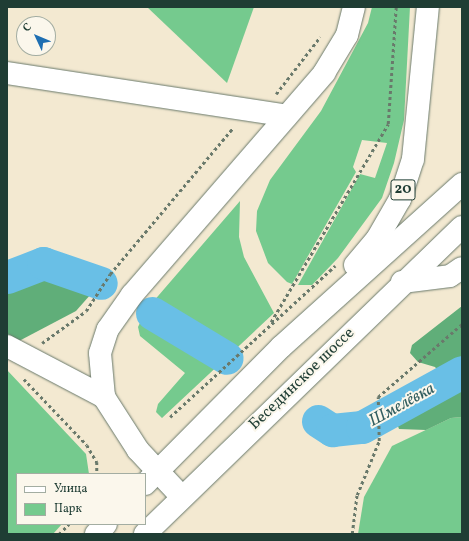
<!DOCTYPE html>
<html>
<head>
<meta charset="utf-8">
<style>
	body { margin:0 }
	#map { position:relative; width:469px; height:541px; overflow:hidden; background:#f3e9d1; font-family:Vollkorn,serif }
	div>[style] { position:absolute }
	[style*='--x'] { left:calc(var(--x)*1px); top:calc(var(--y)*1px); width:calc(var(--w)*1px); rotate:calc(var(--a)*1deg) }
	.green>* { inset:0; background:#75ca8e }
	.forest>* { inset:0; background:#60ae79 }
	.river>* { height:33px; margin:-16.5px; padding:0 16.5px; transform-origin:16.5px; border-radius:16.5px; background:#69bfe6 }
	.path>* { height:2.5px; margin-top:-1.25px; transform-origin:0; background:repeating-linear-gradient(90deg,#69796b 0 3px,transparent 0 6px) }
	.roads { filter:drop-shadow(0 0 1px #69796b) drop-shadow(0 0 1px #69796b) }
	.minor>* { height:22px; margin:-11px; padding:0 11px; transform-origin:11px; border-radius:11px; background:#fff }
	.major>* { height:22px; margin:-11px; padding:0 11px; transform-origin:11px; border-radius:11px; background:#fff }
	span { translate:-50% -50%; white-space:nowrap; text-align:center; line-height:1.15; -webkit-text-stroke:4px #fbf7ec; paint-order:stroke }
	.shield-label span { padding:1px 3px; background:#fbf7ec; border:1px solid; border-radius:3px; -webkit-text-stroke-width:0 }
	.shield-label { font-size:15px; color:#1f3d34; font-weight:700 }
	.street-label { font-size:16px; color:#1f3d34 }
	.water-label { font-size:17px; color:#325e60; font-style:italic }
	.frame { position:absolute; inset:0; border:8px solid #1f3d34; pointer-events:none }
	.legend { position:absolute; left:16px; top:473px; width:130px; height:52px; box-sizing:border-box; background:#fbf7ec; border:1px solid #a3ada2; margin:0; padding:5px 7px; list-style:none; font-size:12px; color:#1f3d34 }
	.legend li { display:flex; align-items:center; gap:8px; height:20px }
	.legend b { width:20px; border:1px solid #a3ada2 }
	.north { position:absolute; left:16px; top:16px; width:40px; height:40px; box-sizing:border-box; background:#fbf7ec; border:1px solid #a3ada2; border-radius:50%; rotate:314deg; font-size:11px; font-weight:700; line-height:16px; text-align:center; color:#1f3d34 }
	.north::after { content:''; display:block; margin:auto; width:14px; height:18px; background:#1f6fb2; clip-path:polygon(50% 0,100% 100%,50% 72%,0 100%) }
</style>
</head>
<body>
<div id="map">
	<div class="green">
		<div style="clip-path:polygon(147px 7px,254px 7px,227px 83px)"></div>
		<div style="clip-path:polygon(372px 7px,410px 7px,404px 120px,394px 163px,382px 198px,338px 258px,312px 285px,298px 285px,360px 174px,375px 178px,387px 143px,362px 140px,353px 167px,356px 172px,292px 284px,287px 282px,268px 263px,256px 231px,257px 211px,270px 180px,321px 111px,368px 23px)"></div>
		<div style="clip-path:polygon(240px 201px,239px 237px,244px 257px,274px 313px,162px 418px,156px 412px,158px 404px,185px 373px,140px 336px,138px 327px,146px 310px)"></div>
		<div style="clip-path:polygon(7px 370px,86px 454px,89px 474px,17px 474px,17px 524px,62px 524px,53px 534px,7px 534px)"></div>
		<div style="clip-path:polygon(462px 417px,462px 534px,358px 534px,364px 497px,392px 446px,451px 418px)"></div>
	</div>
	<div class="forest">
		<div style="clip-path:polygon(37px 269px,91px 294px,76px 311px,19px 341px,7px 335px,7px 282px)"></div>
		<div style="clip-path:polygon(462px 306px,462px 417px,451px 418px,426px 430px,399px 429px,395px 418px,442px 389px,441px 375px,435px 367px,418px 362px,410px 353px,412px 345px)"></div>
	</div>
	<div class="river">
		<div style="--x:7;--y:277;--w:39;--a:-21"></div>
		<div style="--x:43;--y:263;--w:61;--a:19"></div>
		<div style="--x:152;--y:313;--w:87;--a:31"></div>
		<div style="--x:318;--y:421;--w:17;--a:33"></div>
		<div style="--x:332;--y:430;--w:30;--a:-6"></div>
		<div style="--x:362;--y:427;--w:114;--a:-28.8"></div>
	</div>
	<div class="path">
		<div style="--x:276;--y:94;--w:72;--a:-52.3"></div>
		<div style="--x:271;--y:322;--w:230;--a:-59.4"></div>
		<div style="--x:388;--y:124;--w:117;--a:-86.1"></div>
		<div style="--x:42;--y:343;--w:54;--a:-36"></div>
		<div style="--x:86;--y:311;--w:44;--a:-57"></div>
		<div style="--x:110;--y:274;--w:191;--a:-49.9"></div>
		<div style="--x:24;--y:379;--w:91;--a:46.3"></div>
		<div style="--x:87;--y:445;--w:20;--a:60"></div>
		<div style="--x:97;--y:462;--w:12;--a:90"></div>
		<div style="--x:170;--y:417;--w:224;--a:-42.5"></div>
		<div style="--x:59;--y:534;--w:14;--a:-45"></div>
		<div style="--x:352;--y:534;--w:39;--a:-83"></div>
		<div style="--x:357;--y:495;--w:58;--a:-67.8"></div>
		<div style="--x:379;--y:441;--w:44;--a:-91.3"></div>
		<div style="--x:378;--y:397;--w:111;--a:-41"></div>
	</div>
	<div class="roads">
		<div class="minor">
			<div style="--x:7;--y:73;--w:283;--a:8.7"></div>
			<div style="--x:402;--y:282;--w:48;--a:-7.1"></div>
			<div style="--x:450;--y:276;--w:14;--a:-34"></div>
			<div style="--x:7;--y:346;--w:110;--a:27.7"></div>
			<div style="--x:181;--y:496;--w:63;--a:-133.1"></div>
			<div style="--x:138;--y:450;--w:63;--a:-122.7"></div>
			<div style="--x:104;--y:397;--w:44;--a:-95.2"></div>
			<div style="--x:100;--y:353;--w:25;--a:-72"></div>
			<div style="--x:108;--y:329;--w:42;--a:-54.8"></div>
			<div style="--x:132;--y:295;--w:294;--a:-49.1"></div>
			<div style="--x:324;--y:73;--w:44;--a:-58.8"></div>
			<div style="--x:347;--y:35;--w:29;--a:-76"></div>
		</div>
		<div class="major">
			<div style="--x:355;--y:265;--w:34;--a:-50"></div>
			<div style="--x:377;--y:239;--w:46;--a:-60.1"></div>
			<div style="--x:400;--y:199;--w:42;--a:-72"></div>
			<div style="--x:413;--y:159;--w:153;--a:-84.4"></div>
			<div style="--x:145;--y:484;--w:193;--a:-45.2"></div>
			<div style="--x:281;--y:347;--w:244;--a:-42"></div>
			<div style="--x:96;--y:534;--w:14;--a:-45"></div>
			<div style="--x:145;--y:534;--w:441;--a:-44.1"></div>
		</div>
	</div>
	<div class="shield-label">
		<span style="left:403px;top:190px">20</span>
	</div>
	<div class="street-label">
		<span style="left:302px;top:379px;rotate:-44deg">Бесединское шоссе</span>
	</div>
	<div class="water-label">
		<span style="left:402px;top:405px;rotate:-29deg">Шмелёвка</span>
	</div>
	<div class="frame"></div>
	<ul class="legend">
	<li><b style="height:5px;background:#fff"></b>Улица</li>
	<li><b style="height:11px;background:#75ca8e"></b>Парк</li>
	</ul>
	<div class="north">С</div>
</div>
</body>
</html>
